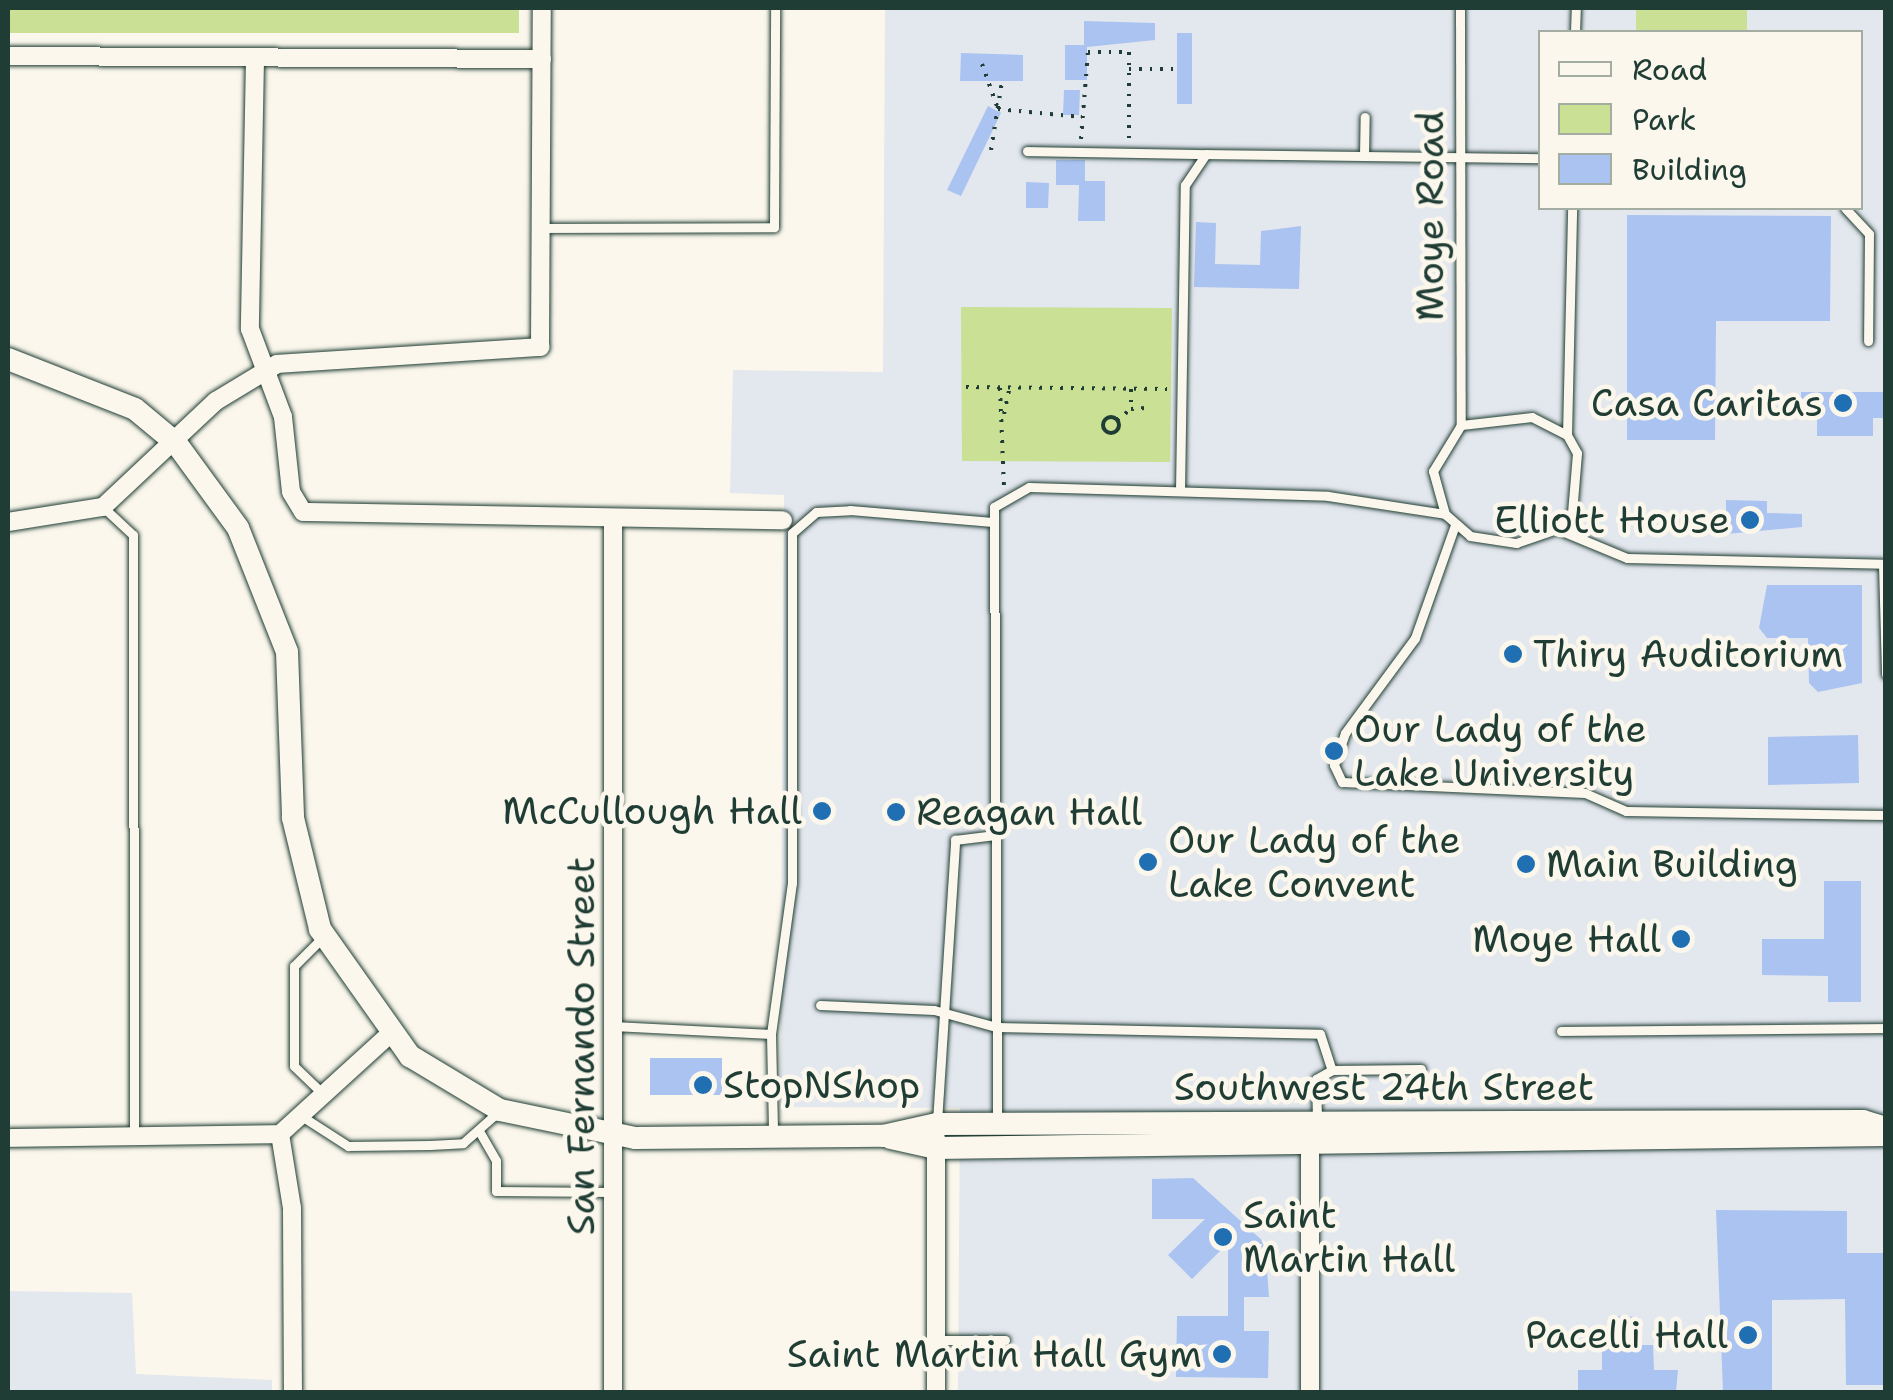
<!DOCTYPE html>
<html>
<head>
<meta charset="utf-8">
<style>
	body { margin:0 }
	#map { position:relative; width:1893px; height:1400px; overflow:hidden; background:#fbf7ec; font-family:"Shantell Sans",sans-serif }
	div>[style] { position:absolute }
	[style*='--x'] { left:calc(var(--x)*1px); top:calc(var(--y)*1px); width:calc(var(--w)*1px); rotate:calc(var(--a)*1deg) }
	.built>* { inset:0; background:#e3e7ee }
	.green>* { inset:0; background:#cae095 }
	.building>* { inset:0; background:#abc3f1 }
	.path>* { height:4px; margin-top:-2px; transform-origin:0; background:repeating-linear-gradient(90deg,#1f3d34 0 2.5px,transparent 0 10.5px) }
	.path>.ring { margin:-2px; padding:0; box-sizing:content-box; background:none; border:4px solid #1f3d34; border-radius:50% }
	.roads { filter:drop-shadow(0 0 2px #1f3d34) drop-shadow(0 0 2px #1f3d34) }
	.service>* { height:9px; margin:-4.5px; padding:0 4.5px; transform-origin:4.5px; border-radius:4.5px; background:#fbf7ec }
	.minor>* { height:18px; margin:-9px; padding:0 9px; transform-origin:9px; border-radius:9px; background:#fbf7ec }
	.secondary>* { height:22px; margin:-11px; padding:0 11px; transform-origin:11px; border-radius:11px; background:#fbf7ec }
	.dots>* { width:28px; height:28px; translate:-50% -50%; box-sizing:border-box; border:5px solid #fbf7ec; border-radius:50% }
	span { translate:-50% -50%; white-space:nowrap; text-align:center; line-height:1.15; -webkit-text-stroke:9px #fbf7ec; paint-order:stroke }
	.street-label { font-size:38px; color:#1f3d34 }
	.poi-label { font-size:38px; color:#1f3d34 }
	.right { translate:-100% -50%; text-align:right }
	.left { translate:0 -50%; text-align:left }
	.frame { position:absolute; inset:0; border:10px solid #1f3d34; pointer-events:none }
	.legend { position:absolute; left:1538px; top:30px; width:325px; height:180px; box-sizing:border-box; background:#fbf7ec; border:2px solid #a3ada2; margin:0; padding:12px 18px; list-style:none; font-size:30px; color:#1f3d34 }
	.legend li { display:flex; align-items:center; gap:20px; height:50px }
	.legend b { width:50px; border:2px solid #a3ada2 }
</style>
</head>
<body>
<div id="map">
	<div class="built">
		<div style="clip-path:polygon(evenodd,885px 8px,1885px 8px,1885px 1392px,958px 1392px,960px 1108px,780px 1107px,784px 495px,730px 493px,733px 370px,883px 372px,885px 8px,1540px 32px,1860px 32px,1860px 208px,1540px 208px,1540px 32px)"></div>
		<div style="clip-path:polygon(8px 1291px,132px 1293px,136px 1374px,272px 1380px,272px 1392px,8px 1392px)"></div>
	</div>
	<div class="green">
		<div style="clip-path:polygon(9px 8px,519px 8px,519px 33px,9px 33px)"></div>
		<div style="clip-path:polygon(1636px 8px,1747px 8px,1747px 32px,1636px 32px)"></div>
		<div style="clip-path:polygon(961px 307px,1172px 308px,1170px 462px,962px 461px)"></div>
	</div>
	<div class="building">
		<div style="clip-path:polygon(1084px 21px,1155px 23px,1155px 40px,1087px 47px,1087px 80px,1065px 80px,1065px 45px,1084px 45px)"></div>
		<div style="clip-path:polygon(1177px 33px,1192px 33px,1192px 104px,1177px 104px)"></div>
		<div style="clip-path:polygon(961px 53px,1023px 55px,1023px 81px,960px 81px)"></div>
		<div style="clip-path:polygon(1064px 90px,1080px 90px,1079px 115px,1063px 115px)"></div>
		<div style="clip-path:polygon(988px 106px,1001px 113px,961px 196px,947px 190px)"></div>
		<div style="clip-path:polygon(1056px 160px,1085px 160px,1085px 181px,1105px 181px,1105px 221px,1078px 221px,1079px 185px,1056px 185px)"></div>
		<div style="clip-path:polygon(1026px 182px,1049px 183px,1048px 208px,1026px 208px)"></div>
		<div style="clip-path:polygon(1627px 215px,1831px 216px,1830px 321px,1716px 321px,1715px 440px,1627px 440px)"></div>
		<div style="clip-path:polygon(1196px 222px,1216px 223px,1215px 264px,1260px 265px,1261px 231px,1301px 226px,1299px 289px,1194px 287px)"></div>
		<div style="clip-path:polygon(1801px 392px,1886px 392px,1886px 418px,1873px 418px,1873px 436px,1817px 436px,1817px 414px,1801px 414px)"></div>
		<div style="clip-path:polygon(1726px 500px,1767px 501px,1767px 513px,1802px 514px,1802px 527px,1726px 534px)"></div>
		<div style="clip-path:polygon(1767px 585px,1862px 585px,1862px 683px,1818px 692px,1809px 683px,1808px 638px,1767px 638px,1759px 628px)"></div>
		<div style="clip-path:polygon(1858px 735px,1859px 783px,1768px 785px,1768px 737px)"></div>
		<div style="clip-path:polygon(1824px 881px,1861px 881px,1861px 1002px,1828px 1002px,1828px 976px,1762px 975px,1762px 939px,1824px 939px)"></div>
		<div style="clip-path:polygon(650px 1058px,722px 1058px,722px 1095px,650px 1095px)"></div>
		<div style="clip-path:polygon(1193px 1178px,1265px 1243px,1269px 1297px,1244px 1297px,1244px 1331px,1269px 1331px,1268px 1378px,1176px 1377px,1177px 1316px,1228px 1316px,1228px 1243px,1192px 1279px,1168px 1255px,1205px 1219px,1152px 1219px,1152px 1179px)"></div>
		<div style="clip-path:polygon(1716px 1210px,1847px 1211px,1847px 1253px,1886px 1253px,1886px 1385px,1846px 1385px,1845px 1299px,1772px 1300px,1772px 1392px,1723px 1392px)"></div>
		<div style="clip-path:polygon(1614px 1316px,1640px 1317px,1640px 1345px,1653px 1345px,1654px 1370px,1678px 1370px,1676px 1392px,1578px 1392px,1578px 1370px,1602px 1370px,1602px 1345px,1614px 1345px)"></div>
	</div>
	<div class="path">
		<div style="--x:982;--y:64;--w:48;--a:70.4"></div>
		<div style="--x:998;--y:109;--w:84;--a:5.4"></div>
		<div style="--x:1129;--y:69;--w:48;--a:0"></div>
		<div style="--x:1081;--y:139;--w:87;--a:-85.4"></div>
		<div style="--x:1088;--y:52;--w:41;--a:0"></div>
		<div style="--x:1129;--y:52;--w:86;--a:90"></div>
		<div style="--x:991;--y:150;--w:70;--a:-80.9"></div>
		<div style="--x:966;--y:387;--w:201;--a:0.6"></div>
		<div style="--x:1000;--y:388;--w:99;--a:87.7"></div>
		<div style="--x:1131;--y:389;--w:20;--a:90"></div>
		<div style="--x:1131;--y:409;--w:15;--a:-4"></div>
		<div style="--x:1004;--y:414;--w:25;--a:-78"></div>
		<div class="ring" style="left:1103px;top:417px;width:12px;height:12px"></div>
		<div style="--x:1117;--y:420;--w:18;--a:-38"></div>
	</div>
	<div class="roads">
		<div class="service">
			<div style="--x:1460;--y:8;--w:417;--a:89.9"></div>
			<div style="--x:1575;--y:32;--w:24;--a:-88"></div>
			<div style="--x:1027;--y:151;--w:179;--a:1"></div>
			<div style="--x:1364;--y:156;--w:39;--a:-89"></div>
			<div style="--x:1845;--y:208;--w:35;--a:47"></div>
			<div style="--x:1869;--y:234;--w:107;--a:90.5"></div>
			<div style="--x:541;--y:228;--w:233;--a:-0.2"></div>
			<div style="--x:774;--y:227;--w:219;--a:-89.7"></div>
			<div style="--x:1567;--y:435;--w:227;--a:-88.7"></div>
			<div style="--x:1180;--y:491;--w:306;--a:-89.1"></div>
			<div style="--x:1185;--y:185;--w:37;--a:-56"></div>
			<div style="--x:1206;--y:154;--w:334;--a:0.7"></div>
			<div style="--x:103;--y:507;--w:41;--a:43"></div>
			<div style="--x:133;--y:535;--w:602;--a:89.9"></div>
			<div style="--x:1455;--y:525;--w:120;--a:109.5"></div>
			<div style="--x:1415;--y:638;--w:118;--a:126.4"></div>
			<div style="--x:1345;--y:733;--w:34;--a:109"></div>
			<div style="--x:1334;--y:765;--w:19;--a:65"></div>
			<div style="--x:1342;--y:782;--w:243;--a:2.6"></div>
			<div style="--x:1585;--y:793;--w:45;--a:23.7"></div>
			<div style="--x:1626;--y:811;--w:260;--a:0.9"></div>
			<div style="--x:1557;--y:529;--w:76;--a:22.5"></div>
			<div style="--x:1627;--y:558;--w:256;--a:1.3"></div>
			<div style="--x:1883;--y:564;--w:110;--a:88.4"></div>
			<div style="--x:820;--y:1005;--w:114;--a:2.5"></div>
			<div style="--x:934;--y:1010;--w:64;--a:15.3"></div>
			<div style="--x:996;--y:1027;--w:324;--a:1.2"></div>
			<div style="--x:1320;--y:1034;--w:38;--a:72"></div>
			<div style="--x:613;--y:1026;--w:158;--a:2.9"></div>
			<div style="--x:771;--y:1034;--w:99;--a:88.8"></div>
			<div style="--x:1561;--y:1031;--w:325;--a:-0.5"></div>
			<div style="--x:771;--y:1034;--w:152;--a:-82.1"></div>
			<div style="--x:792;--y:883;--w:350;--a:-90"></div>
			<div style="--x:792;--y:533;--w:32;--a:-41"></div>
			<div style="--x:816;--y:512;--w:34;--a:-3"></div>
			<div style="--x:850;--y:510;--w:143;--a:4.8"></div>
			<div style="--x:323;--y:1094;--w:40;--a:-136"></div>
			<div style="--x:294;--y:1066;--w:100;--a:-90"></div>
			<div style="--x:294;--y:966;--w:41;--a:-45"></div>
			<div style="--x:303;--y:1117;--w:54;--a:32.8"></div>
			<div style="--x:348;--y:1146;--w:82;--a:-0.7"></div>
			<div style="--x:430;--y:1145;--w:33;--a:-3"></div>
			<div style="--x:463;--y:1143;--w:47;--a:-41.5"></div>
			<div style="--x:1317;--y:1119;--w:40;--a:-91.4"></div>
			<div style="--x:1316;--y:1079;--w:18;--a:-29"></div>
			<div style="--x:1332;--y:1070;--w:89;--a:-0.6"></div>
			<div style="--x:937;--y:1122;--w:283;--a:-86.3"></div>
			<div style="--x:955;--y:840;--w:38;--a:-7"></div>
			<div style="--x:997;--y:1122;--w:615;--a:-90.28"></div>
			<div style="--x:994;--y:507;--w:40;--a:-29.7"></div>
			<div style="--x:1029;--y:487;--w:299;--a:1.7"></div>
			<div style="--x:1328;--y:496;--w:118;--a:8.7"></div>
			<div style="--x:1445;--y:514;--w:33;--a:41"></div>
			<div style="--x:1470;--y:536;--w:47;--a:8.7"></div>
			<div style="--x:1516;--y:543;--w:43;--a:-18.9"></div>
			<div style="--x:1557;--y:529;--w:22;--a:-47"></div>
			<div style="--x:1572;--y:513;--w:60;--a:-85.2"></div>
			<div style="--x:1577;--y:453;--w:21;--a:-119"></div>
			<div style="--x:1567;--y:435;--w:39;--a:-153"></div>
			<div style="--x:1532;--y:417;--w:71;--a:173.6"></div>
			<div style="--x:1461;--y:425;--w:54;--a:121.3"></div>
			<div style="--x:1433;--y:471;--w:45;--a:74.4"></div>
			<div style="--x:479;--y:1131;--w:34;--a:60"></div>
			<div style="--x:496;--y:1161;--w:30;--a:90"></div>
			<div style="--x:496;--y:1191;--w:117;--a:0.5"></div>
			<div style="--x:936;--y:1340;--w:69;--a:0"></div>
		</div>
		<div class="minor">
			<div style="--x:8;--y:56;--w:534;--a:0.32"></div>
			<div style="--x:255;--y:59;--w:270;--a:91.1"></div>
			<div style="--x:250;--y:329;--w:94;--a:69.4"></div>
			<div style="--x:283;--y:417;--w:75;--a:83.9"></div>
			<div style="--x:291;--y:492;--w:23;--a:59"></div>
			<div style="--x:303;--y:512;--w:480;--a:1"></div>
			<div style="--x:613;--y:519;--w:873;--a:90"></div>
			<div style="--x:8;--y:522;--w:96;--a:-9"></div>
			<div style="--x:103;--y:507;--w:155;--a:-43.2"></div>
			<div style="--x:216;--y:401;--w:71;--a:-31.2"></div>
			<div style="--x:277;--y:364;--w:264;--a:-3.7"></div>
			<div style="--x:540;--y:347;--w:339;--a:-89.7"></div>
			<div style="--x:1310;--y:1133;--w:259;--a:90"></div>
			<div style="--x:280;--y:1134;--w:75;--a:80.8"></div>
			<div style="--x:292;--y:1208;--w:184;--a:89.7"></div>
			<div style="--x:8;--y:1138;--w:272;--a:-0.8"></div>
			<div style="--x:280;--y:1134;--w:149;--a:-42.3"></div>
			<div style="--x:936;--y:1392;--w:254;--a:-90"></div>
		</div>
		<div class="secondary">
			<div style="--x:8;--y:359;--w:136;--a:21.5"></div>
			<div style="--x:135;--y:409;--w:53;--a:39.7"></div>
			<div style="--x:176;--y:443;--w:105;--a:53.9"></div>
			<div style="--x:238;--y:528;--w:133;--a:68.4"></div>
			<div style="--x:287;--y:652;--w:166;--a:87.9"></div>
			<div style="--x:293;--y:818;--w:114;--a:76.3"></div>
			<div style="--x:320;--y:929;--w:156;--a:54.7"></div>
			<div style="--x:410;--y:1056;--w:105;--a:31"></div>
			<div style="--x:500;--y:1110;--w:138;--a:11.7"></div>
			<div style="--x:635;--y:1138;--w:248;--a:-0.5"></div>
			<div style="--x:883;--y:1136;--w:55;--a:-12.5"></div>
			<div style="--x:937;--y:1124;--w:926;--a:-0.19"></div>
			<div style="--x:1863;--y:1121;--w:24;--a:17"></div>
			<div style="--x:891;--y:1138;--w:46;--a:12.5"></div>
			<div style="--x:936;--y:1148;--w:950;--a:-0.78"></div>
		</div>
	</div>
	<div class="dots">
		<div style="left:1843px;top:403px;background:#1f6fb2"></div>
		<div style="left:1750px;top:520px;background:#1f6fb2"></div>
		<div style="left:1513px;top:654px;background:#1f6fb2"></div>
		<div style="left:1334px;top:751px;background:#1f6fb2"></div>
		<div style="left:822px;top:811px;background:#1f6fb2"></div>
		<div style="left:896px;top:812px;background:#1f6fb2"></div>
		<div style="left:1148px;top:862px;background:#1f6fb2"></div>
		<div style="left:1526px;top:864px;background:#1f6fb2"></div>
		<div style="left:1681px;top:939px;background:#1f6fb2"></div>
		<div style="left:703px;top:1085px;background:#1f6fb2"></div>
		<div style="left:1223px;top:1237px;background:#1f6fb2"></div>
		<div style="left:1748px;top:1335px;background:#1f6fb2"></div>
		<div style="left:1222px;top:1354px;background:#1f6fb2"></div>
	</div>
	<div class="street-label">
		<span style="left:1430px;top:216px;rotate:-90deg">Moye Road</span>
		<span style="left:581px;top:1046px;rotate:-90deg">San Fernando Street</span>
		<span style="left:1384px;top:1087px">Southwest 24th Street</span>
	</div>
	<div class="poi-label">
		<span class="right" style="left:1823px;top:403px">Casa Caritas</span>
		<span class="right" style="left:1730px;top:520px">Elliott House</span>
		<span class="left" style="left:1533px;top:654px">Thiry Auditorium</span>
		<span class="left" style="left:1354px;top:751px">Our Lady of the<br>Lake University</span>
		<span class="right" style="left:802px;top:811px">McCullough Hall</span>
		<span class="left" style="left:916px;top:812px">Reagan Hall</span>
		<span class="left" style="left:1168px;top:862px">Our Lady of the<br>Lake Convent</span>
		<span class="left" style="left:1546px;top:864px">Main Building</span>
		<span class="right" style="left:1661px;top:939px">Moye Hall</span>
		<span class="left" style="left:723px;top:1085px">StopNShop</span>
		<span class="left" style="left:1243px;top:1237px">Saint<br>Martin Hall</span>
		<span class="right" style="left:1728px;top:1335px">Pacelli Hall</span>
		<span class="right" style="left:1202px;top:1354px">Saint Martin Hall Gym</span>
	</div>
	<div class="frame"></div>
	<ul class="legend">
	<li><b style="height:12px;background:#fbf7ec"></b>Road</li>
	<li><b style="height:28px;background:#cae095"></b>Park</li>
	<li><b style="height:28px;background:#abc3f1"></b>Building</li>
	</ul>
</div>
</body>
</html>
